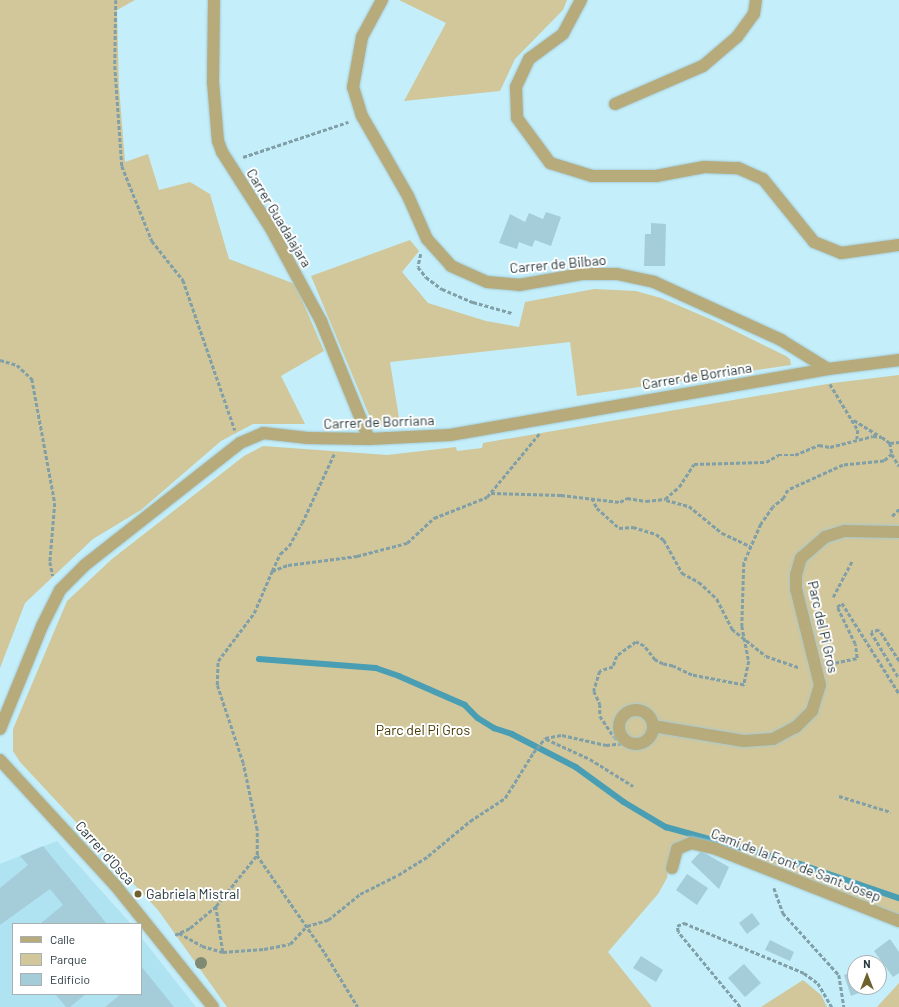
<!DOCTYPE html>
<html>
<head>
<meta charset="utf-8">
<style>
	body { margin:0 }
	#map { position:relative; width:899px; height:1007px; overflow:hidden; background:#c4eef9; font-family:Barlow,sans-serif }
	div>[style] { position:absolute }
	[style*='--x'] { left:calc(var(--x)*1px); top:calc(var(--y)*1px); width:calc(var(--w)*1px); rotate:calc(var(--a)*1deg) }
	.built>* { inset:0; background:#b0e3f1 }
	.green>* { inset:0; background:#d1c79b }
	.stream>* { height:5.5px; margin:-2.75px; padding:0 2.75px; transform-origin:2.75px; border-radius:2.75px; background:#499eb4 }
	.building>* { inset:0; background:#a4cdd9 }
	.path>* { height:2.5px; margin-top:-1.25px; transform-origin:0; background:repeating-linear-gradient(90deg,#809fa7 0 4px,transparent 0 6px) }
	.roads { filter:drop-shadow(0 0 1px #a5cad4) drop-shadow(0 0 1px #a5cad4) }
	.street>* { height:12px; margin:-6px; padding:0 6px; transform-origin:6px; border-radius:6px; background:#b7ab7b }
	.street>.ring { margin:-6px; padding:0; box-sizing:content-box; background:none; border:12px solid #b7ab7b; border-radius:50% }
	.trees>* { width:12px; height:12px; margin:-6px; border-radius:50%; background:#7e8a71 }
	.dots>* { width:11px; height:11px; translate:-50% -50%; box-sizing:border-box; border:2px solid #fff; border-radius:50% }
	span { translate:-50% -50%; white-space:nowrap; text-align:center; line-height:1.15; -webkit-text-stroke:4px #fff; paint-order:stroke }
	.street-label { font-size:14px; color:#293a3e }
	.park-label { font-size:14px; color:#443901 }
	.poi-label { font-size:14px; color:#293a3e }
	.left { translate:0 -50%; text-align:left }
	.legend { position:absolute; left:12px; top:923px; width:130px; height:72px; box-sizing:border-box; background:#fff; border:1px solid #a9b0b2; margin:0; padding:5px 7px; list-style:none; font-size:12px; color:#293a3e }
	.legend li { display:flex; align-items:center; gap:8px; height:20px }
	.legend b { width:20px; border:1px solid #a9b0b2 }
	.north { position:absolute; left:847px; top:955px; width:40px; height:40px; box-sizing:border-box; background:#fff; border:1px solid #a9b0b2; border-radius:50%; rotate:0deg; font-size:11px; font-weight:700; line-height:16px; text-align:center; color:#293a3e }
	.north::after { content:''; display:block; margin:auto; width:14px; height:18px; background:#6d612e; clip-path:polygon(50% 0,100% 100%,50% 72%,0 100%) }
</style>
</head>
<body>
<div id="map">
	<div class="built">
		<div style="clip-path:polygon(57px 841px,131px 924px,13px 924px,13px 994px,141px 994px,141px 937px,196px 1007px,0 1007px,0 864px)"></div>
	</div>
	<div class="green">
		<div style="clip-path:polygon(0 0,135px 0,117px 10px,119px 87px,125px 162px,148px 154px,159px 190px,190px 182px,210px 194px,229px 259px,295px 284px,324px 351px,281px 376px,305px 424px,253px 424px,221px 441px,141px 510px,93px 539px,25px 603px,0 668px)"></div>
		<div style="clip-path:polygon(399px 0,567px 0,563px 10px,515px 59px,500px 91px,404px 101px,446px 23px)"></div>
		<div style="clip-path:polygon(410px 240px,419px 251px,402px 272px,428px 303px,486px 321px,519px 327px,525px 302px,594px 289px,636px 291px,661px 298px,717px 322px,786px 356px,790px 359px,791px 365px,577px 396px,570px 342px,390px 362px,400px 424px,381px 425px,372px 422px,311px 276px)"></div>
		<div style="clip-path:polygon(899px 375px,899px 915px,706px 841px,671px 853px,667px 878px,658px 894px,608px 952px,652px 1007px,227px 1007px,158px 910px,20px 762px,13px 751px,13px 729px,67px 601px,112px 559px,244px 456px,263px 446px,387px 455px,456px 447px,457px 451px,482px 448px,483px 443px,833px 383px)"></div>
		<div style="clip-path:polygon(803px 980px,821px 995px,827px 1007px,761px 1007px)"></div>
		<div style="clip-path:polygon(899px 983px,899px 1007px,877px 1007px)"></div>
	</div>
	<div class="stream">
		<div style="--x:259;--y:659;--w:117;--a:4.4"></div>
		<div style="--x:376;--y:668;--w:24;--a:19"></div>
		<div style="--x:399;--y:676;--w:72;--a:23.7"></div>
		<div style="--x:465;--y:705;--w:18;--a:45"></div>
		<div style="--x:478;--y:718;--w:19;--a:32"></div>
		<div style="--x:494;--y:728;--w:19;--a:18"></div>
		<div style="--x:512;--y:734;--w:72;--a:27.3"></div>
		<div style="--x:576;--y:767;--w:59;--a:36.1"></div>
		<div style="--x:624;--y:802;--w:49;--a:30.8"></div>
		<div style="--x:666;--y:827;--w:139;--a:15.4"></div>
		<div style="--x:800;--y:864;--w:105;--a:19"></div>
	</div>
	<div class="building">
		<div style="clip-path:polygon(546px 212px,561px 217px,551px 246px,535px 240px,532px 247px,519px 242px,517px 249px,499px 243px,510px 214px,525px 222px,529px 213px,543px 219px)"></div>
		<div style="clip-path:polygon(651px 223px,666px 224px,665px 266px,644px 266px,645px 234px,651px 234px)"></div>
		<div style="clip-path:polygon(43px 846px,107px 924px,40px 924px,63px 905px,50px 889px,0 925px,0 888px,28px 865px,20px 856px)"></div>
		<div style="clip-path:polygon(701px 851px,729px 867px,719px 889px,691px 862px)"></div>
		<div style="clip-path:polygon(687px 874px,708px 888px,697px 905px,676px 890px)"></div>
		<div style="clip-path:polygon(752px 913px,760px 924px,747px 934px,739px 923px)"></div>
		<div style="clip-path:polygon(890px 939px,899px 952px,899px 973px,893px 977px,874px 951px)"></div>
		<div style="clip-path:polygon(770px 940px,794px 952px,790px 961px,765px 950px)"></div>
		<div style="clip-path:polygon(641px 956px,663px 970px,656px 982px,633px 968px)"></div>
		<div style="clip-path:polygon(744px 964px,761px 983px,745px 997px,728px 978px)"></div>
		<div style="clip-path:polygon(141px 966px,174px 1007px,105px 1007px,121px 994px,141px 994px)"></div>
		<div style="clip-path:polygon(879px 970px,884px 983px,879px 985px)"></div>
		<div style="clip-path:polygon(855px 971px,855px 987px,874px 987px,851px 996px,844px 975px)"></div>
		<div style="clip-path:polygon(55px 994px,86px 994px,70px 1007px,66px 1007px)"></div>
	</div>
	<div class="path">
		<div style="--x:116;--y:0;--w:66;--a:90.9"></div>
		<div style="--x:115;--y:66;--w:100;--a:86"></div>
		<div style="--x:122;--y:166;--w:81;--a:68.2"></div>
		<div style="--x:152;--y:241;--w:50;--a:51.5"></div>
		<div style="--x:183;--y:280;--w:159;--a:70.9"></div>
		<div style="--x:243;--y:157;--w:111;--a:-18.4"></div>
		<div style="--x:421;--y:254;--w:13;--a:103"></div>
		<div style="--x:418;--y:267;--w:13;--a:51"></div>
		<div style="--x:426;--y:277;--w:20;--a:37"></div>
		<div style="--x:442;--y:289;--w:34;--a:23"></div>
		<div style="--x:473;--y:302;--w:41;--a:15.8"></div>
		<div style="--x:0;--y:360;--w:18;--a:16"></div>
		<div style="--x:17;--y:365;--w:21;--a:43"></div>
		<div style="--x:32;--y:379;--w:126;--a:79.5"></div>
		<div style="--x:55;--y:503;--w:59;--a:94.8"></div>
		<div style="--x:50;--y:562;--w:14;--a:78"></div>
		<div style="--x:830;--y:384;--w:54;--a:58.7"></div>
		<div style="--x:858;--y:430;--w:9;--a:96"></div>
		<div style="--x:854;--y:420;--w:31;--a:32"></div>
		<div style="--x:890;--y:443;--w:9;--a:-6"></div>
		<div style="--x:892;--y:454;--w:14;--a:60"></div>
		<div style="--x:491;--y:493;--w:70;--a:1.6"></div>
		<div style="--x:561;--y:495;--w:59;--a:6.8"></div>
		<div style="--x:620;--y:502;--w:8;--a:-30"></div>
		<div style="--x:627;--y:498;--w:19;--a:9"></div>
		<div style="--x:646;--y:501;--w:19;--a:-6"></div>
		<div style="--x:665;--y:499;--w:18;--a:-41"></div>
		<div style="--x:679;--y:487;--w:27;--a:-57"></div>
		<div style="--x:694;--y:464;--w:72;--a:-1.6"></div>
		<div style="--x:766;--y:462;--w:14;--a:-30"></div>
		<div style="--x:778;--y:455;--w:17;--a:0"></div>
		<div style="--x:795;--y:455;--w:26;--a:-23"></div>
		<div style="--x:819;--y:445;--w:11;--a:10"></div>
		<div style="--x:830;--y:447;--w:44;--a:-14.3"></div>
		<div style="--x:873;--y:436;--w:9;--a:6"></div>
		<div style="--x:882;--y:437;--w:10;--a:37"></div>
		<div style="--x:890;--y:443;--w:11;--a:80"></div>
		<div style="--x:892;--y:454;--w:11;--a:139"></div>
		<div style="--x:884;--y:461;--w:41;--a:174.4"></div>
		<div style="--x:843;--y:465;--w:60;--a:155.6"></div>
		<div style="--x:788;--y:490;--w:9;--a:117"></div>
		<div style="--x:784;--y:498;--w:14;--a:141"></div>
		<div style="--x:773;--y:507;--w:21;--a:125"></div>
		<div style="--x:761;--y:524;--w:43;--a:113.6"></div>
		<div style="--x:744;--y:563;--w:63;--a:91.8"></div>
		<div style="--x:742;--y:626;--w:36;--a:79"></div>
		<div style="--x:749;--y:661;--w:25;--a:102"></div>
		<div style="--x:744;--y:685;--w:53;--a:-169.1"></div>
		<div style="--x:692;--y:675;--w:21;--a:-155"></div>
		<div style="--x:673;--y:666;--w:10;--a:-169"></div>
		<div style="--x:663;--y:664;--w:9;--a:-153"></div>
		<div style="--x:655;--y:660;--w:18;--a:-128"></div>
		<div style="--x:644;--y:646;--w:9;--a:-153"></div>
		<div style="--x:636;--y:642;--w:24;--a:144"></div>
		<div style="--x:617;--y:656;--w:12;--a:110"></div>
		<div style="--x:613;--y:667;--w:14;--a:163"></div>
		<div style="--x:600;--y:671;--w:21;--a:107"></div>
		<div style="--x:594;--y:691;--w:14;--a:65"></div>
		<div style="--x:600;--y:704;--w:12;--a:90"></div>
		<div style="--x:600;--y:716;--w:25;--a:56"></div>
		<div style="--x:614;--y:737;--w:14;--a:21"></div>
		<div style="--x:592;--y:498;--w:11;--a:63"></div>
		<div style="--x:597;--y:508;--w:30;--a:42"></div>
		<div style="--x:619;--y:528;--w:14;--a:-4"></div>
		<div style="--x:633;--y:527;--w:24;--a:17"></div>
		<div style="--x:656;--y:534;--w:10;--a:37"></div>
		<div style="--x:664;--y:540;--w:38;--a:61"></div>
		<div style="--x:682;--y:573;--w:19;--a:28"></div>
		<div style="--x:699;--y:582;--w:25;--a:43"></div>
		<div style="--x:717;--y:599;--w:34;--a:63"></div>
		<div style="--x:732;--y:629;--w:43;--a:38.5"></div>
		<div style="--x:766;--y:656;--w:36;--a:19"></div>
		<div style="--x:666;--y:500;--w:24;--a:15"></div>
		<div style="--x:689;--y:506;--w:43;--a:39.3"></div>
		<div style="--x:722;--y:533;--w:31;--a:25"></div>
		<div style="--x:892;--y:516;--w:10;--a:-45"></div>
		<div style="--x:272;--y:571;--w:19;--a:-65"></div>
		<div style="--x:280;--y:554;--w:12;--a:-42"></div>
		<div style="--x:289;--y:546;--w:26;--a:-61"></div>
		<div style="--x:302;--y:523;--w:76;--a:-65.1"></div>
		<div style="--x:833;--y:597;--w:41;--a:-62.2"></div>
		<div style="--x:899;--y:661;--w:37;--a:-123"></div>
		<div style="--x:879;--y:630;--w:8;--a:166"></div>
		<div style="--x:871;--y:632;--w:54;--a:58.7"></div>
		<div style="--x:829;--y:664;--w:29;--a:-12"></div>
		<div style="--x:857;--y:658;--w:14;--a:-98"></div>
		<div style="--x:855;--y:644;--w:41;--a:-115.9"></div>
		<div style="--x:837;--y:607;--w:6;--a:-39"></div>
		<div style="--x:842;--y:603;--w:107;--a:57.7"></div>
		<div style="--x:546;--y:739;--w:48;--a:24.4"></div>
		<div style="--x:590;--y:759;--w:51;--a:32.1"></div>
		<div style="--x:839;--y:796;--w:54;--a:17.1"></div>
		<div style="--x:257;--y:855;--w:119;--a:55.2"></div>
		<div style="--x:325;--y:953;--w:63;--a:58.6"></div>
		<div style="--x:774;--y:888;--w:27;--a:70"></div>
		<div style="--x:783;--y:913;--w:84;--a:47.9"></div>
		<div style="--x:839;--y:975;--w:32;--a:81"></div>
		<div style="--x:216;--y:906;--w:47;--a:81.3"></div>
		<div style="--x:179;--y:933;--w:26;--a:29"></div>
		<div style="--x:202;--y:946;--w:22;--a:16"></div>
		<div style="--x:223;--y:952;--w:41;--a:-4.2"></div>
		<div style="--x:264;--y:949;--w:26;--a:-11"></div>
		<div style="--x:290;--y:944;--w:25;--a:-47"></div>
		<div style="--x:307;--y:926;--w:22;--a:-16"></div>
		<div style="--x:328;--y:920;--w:41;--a:-39.1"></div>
		<div style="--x:360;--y:894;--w:42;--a:-26.6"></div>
		<div style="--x:398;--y:875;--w:36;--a:-32"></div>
		<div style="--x:428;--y:856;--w:55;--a:-39.8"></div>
		<div style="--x:470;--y:821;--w:42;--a:-33.3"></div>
		<div style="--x:505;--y:798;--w:53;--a:-58.1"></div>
		<div style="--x:533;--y:753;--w:19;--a:-51"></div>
		<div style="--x:545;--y:738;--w:17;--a:-10"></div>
		<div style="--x:562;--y:735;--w:45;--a:12.8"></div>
		<div style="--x:606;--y:745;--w:20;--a:-6"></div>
		<div style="--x:175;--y:935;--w:17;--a:-25"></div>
		<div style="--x:190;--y:928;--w:34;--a:-40"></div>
		<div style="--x:216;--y:906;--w:65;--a:-51.2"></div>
		<div style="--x:257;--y:855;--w:25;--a:-90"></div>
		<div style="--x:257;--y:830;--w:68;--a:-101.8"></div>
		<div style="--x:243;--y:763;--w:82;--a:-108.4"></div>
		<div style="--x:217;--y:685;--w:24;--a:-88"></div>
		<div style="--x:218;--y:661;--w:60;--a:-53.1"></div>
		<div style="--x:254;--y:613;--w:46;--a:-66.8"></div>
		<div style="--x:272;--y:571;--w:17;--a:-21"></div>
		<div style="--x:288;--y:565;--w:70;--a:-7.4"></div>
		<div style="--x:357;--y:556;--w:52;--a:-14.6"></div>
		<div style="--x:407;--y:543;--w:37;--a:-43"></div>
		<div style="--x:434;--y:518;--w:57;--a:-21.6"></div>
		<div style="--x:487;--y:497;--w:82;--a:-50.5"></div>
		<div style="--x:740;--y:1007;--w:97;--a:-129.6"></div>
		<div style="--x:678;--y:932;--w:6;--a:-99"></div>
		<div style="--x:677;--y:926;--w:8;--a:-23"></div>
		<div style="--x:684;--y:923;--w:130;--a:22.6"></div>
		<div style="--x:804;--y:973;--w:17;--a:36"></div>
		<div style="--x:818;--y:983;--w:28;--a:60"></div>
	</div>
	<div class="roads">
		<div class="street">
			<div style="--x:214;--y:0;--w:82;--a:90.7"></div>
			<div style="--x:213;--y:82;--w:59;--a:85.2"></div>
			<div style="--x:218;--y:141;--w:12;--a:70"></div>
			<div style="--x:222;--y:152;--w:89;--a:57.4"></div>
			<div style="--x:270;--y:227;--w:107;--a:61.5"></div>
			<div style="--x:321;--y:321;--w:127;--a:67.9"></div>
			<div style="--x:382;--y:0;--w:42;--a:118.4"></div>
			<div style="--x:362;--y:37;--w:51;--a:100.2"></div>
			<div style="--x:353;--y:87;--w:30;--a:73"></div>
			<div style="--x:362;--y:116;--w:92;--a:60.1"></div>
			<div style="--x:408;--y:196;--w:47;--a:66.2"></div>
			<div style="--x:427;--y:239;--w:36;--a:48"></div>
			<div style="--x:451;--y:266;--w:39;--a:24"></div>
			<div style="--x:487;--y:282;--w:32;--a:5"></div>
			<div style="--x:519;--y:285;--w:64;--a:-9.9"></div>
			<div style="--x:582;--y:274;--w:35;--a:0"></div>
			<div style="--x:617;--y:274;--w:38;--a:12"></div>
			<div style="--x:654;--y:282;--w:140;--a:24.5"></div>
			<div style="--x:781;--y:340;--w:55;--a:31.7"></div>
			<div style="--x:581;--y:0;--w:38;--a:118"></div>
			<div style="--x:563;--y:34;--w:42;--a:143.7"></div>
			<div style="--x:529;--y:59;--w:31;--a:115"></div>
			<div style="--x:516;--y:87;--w:31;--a:88"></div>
			<div style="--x:517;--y:118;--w:56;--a:53.7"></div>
			<div style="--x:550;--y:163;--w:44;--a:17.2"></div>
			<div style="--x:592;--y:176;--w:64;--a:0"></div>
			<div style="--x:656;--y:176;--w:49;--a:-10.6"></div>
			<div style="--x:704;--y:167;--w:34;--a:2"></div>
			<div style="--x:738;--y:168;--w:27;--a:24"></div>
			<div style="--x:763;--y:179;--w:81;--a:51"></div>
			<div style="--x:814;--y:242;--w:29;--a:22"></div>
			<div style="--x:841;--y:253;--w:59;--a:-7.9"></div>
			<div style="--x:615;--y:104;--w:96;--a:-23.4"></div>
			<div style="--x:703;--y:66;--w:45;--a:-40.5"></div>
			<div style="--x:737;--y:37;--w:29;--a:-54"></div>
			<div style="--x:754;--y:14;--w:14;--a:-82"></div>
			<div class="ring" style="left:619px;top:710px;width:22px;height:22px"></div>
			<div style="--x:653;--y:726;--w:92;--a:9.4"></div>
			<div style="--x:744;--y:741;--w:29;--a:-4"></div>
			<div style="--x:773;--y:739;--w:26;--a:-28"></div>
			<div style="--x:796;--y:727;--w:23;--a:-45"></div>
			<div style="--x:812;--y:711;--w:27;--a:-73"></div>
			<div style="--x:820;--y:685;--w:99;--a:-104"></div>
			<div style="--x:796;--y:589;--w:14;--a:-90"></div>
			<div style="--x:796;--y:575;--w:18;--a:-74"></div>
			<div style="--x:801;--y:558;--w:32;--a:-41"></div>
			<div style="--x:825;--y:537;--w:21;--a:-17"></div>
			<div style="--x:845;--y:531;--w:54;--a:1.1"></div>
			<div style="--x:0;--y:729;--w:111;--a:-67.8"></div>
			<div style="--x:42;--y:626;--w:40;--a:-63.4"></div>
			<div style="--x:60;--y:590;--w:35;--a:-45"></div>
			<div style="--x:85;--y:565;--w:197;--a:-38.2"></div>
			<div style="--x:240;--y:443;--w:25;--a:-23"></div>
			<div style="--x:263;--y:433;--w:45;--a:6.3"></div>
			<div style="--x:308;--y:438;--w:61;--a:0.9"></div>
			<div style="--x:369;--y:439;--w:81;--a:-2.8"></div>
			<div style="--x:450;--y:435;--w:384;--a:-9.9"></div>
			<div style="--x:828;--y:369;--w:72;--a:-7.2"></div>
			<div style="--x:0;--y:760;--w:170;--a:47.4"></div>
			<div style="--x:115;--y:885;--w:156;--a:51.2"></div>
			<div style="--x:672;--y:868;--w:20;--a:-75"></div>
			<div style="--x:677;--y:849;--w:15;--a:-23"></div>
			<div style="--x:691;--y:843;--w:26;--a:13"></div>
			<div style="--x:716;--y:849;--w:197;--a:21.5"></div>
		</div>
	</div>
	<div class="trees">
		<div style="left:201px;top:963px"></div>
	</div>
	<div class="dots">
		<div style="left:138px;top:894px;background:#6d612e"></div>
	</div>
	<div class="street-label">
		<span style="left:279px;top:218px;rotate:59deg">Carrer Guadalajara</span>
		<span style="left:558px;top:264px;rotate:-5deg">Carrer de Bilbao</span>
		<span style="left:697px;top:376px;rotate:-9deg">Carrer de Borriana</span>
		<span style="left:379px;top:422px;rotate:-2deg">Carrer de Borriana</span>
		<span style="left:823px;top:627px;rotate:77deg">Parc del Pi Gros</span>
		<span style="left:105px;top:853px;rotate:48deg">Carrer d'Osca</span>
		<span style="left:796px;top:865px;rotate:21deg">Camí de la Font de Sant Josep</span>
	</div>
	<div class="park-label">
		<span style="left:423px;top:730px">Parc del Pi Gros</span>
	</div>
	<div class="poi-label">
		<span class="left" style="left:146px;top:894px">Gabriela Mistral</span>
	</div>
	<ul class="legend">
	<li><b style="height:5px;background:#b7ab7b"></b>Calle</li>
	<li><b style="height:11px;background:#d1c79b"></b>Parque</li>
	<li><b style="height:11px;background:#a4cdd9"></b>Edificio</li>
	</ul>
	<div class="north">N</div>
</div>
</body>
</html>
